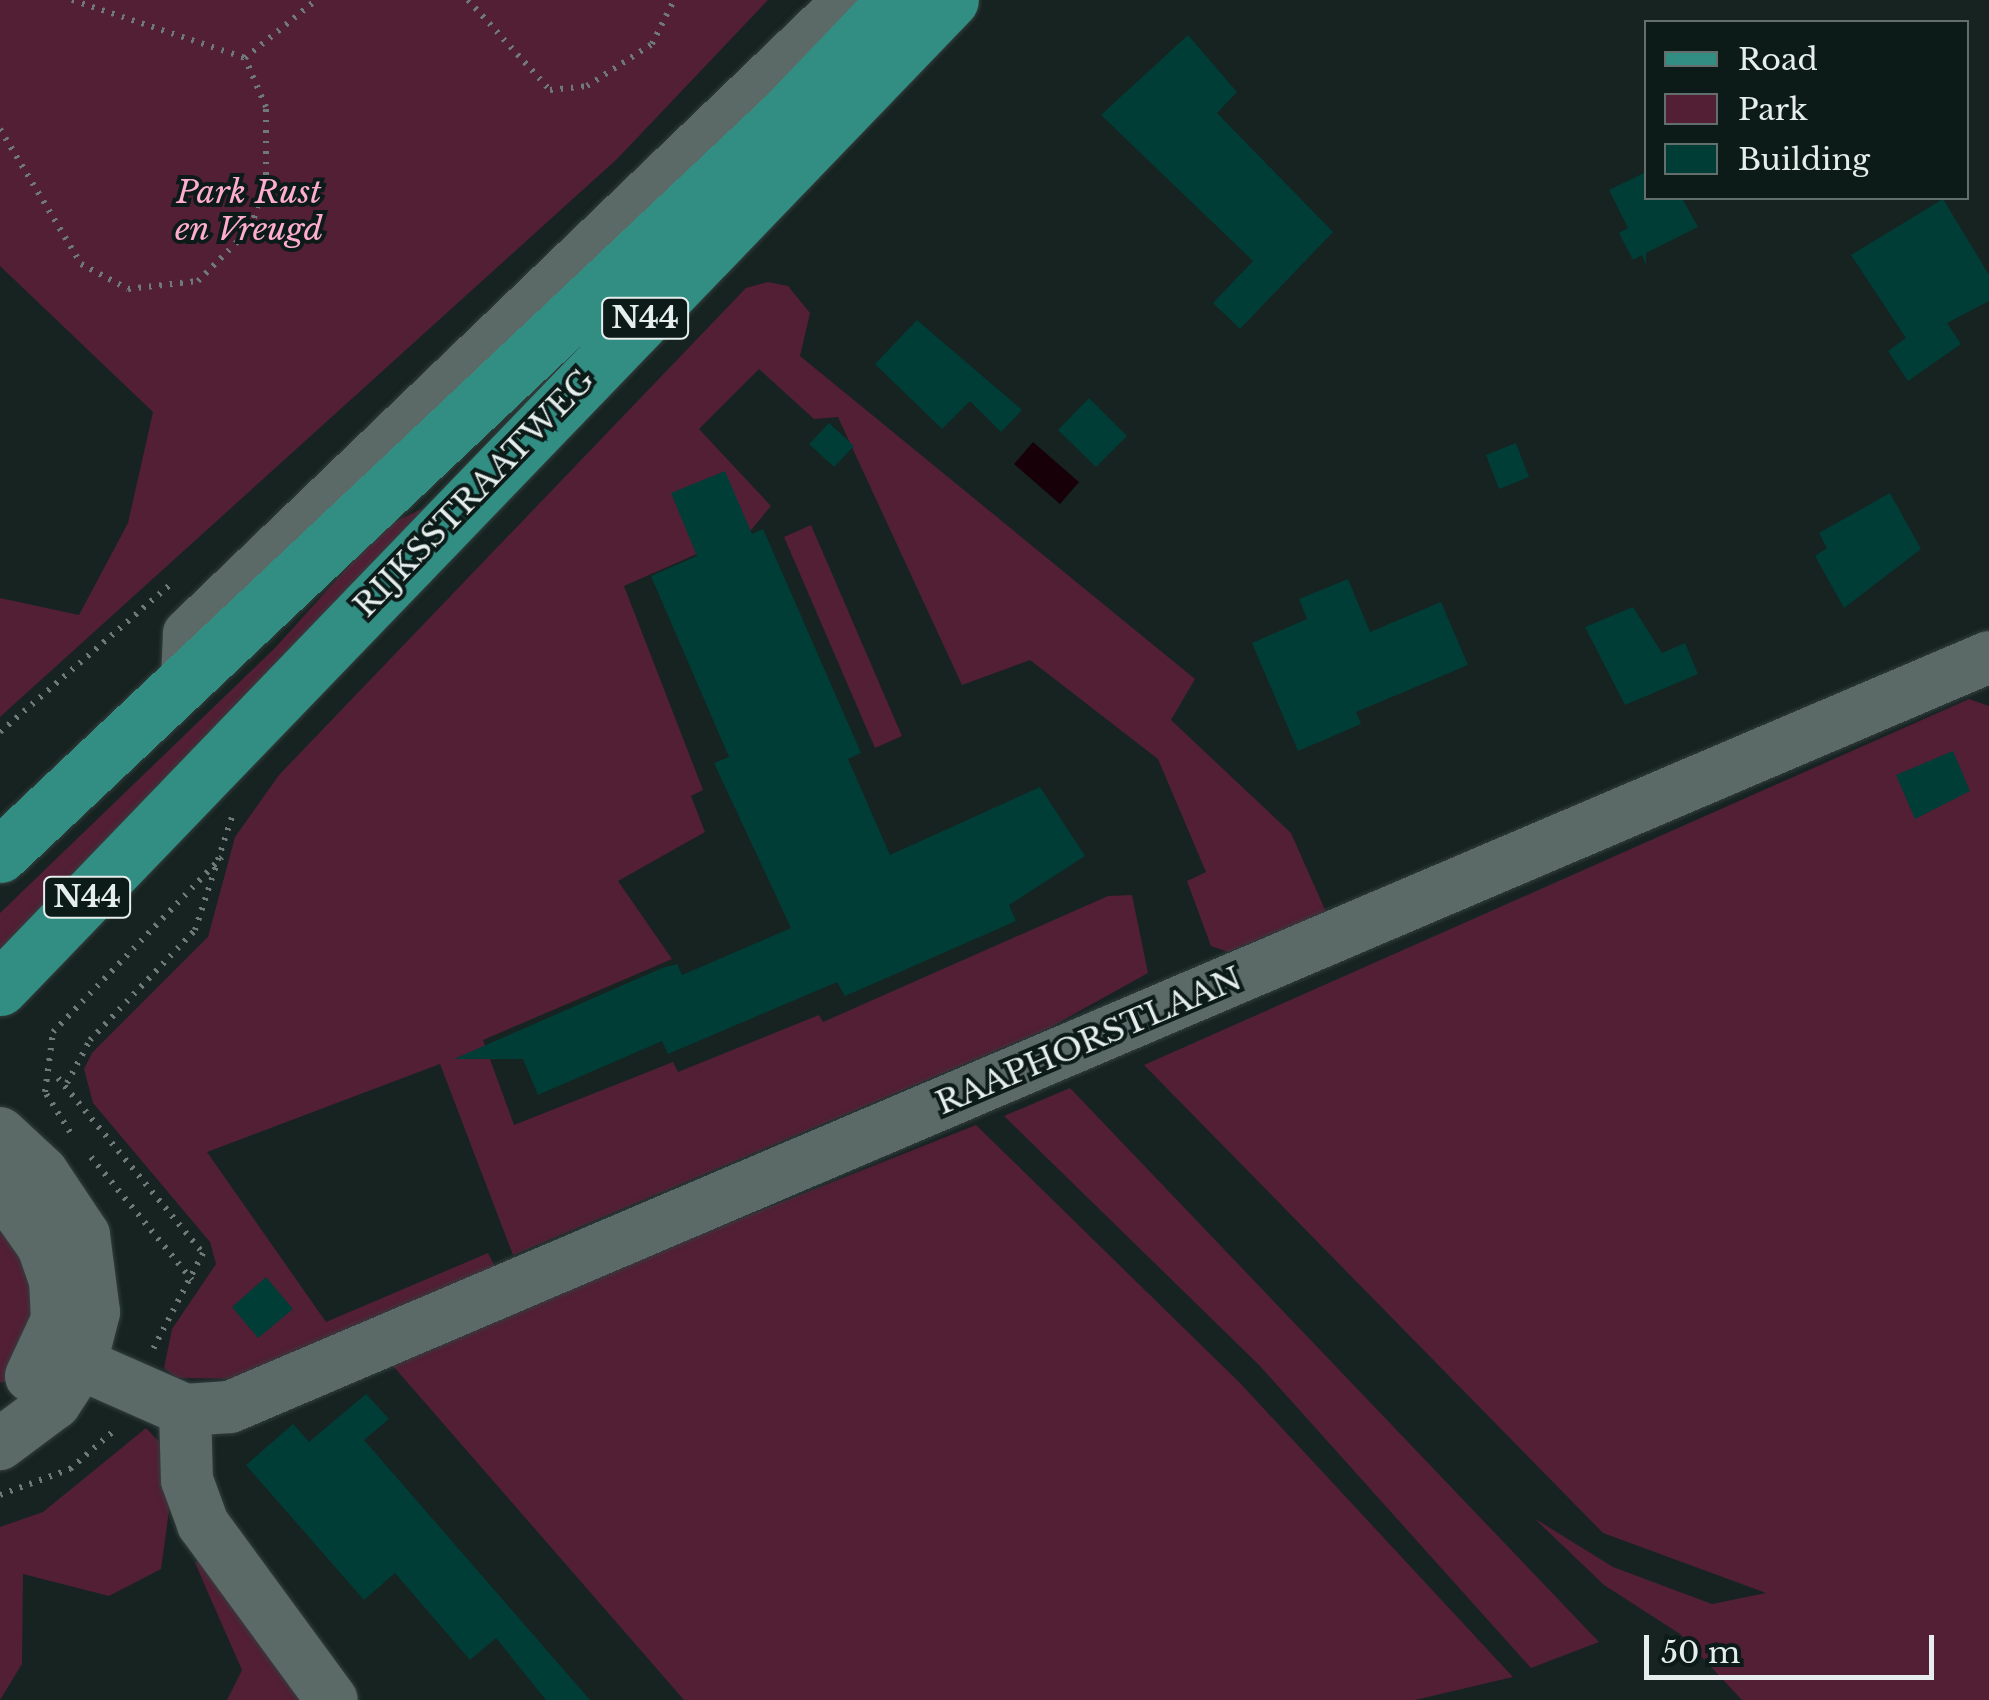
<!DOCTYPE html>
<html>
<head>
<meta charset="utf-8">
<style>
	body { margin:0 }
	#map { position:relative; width:1989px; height:1700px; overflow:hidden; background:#162321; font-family:"Libre Baskerville",serif }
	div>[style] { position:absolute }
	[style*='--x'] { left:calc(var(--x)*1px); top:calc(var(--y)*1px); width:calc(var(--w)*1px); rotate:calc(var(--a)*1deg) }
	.green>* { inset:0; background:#521f35 }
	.water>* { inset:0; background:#180009 }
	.building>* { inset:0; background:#013d37 }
	.path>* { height:6px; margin-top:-3px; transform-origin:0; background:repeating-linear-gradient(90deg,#6f7a78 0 2.5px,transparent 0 10.5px) }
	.roads { filter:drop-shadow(0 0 2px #343e3c) drop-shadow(0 0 2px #343e3c) }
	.minor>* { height:52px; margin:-26px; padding:0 26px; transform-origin:26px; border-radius:26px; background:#5b6a67 }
	.major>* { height:55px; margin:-27.5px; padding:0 27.5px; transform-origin:27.5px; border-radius:27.5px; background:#328d83 }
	span { translate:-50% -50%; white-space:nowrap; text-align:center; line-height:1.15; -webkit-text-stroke:8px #0c1a18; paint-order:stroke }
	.shield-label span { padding:2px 8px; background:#0c1a18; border:2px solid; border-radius:8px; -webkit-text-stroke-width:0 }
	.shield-label { font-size:30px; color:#e5eeec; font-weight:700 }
	.park-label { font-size:32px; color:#feaecc; font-style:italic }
	.street-label { font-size:32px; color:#e5eeec }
	.legend { position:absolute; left:1644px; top:20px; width:325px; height:180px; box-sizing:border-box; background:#0c1a18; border:2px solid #636f6d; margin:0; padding:12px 18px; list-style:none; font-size:30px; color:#e5eeec }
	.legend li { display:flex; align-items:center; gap:20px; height:50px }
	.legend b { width:50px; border:2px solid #636f6d }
	.scale { position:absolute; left:1644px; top:1635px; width:290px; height:45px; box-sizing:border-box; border:5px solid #e5eeec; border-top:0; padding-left:12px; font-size:30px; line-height:35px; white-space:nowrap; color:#e5eeec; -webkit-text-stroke:8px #0c1a18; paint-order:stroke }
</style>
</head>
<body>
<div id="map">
	<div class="green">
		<div style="clip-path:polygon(0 0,768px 0,617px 159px,0 717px,0 598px,79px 615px,128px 523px,153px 412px,0 266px)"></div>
		<div style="clip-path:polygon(768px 282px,788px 286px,810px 313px,800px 356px,1195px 679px,1171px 720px,1291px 833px,1326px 912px,1228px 952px,1211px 946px,1187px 881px,1206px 872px,1158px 759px,1030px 660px,962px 685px,838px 417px,814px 419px,759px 369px,699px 429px,771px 506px,751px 530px,624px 586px,703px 790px,691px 796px,705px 832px,618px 881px,672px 959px,483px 1040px,514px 1125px,673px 1062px,678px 1072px,819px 1015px,823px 1022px,1108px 896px,1132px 895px,1148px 973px,1049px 1028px,513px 1255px,440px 1064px,207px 1152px,326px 1322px,488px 1253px,498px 1273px,248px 1379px,177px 1378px,164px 1368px,172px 1329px,216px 1264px,210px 1242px,93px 1103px,84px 1069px,92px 1053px,208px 937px,235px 837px,279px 775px,746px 288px)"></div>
		<div style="clip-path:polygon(428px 506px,0 953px,0 913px,275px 648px,384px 527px)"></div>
		<div style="clip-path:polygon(811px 525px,902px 736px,875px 748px,784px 537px)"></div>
		<div style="clip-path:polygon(1969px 699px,1989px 706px,1989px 1700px,1742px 1700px,1680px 1634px,1604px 1585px,1534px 1518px,1613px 1567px,1712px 1604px,1766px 1593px,1603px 1533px,1144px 1065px)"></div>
		<div style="clip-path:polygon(1070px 1088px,1599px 1642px,1531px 1668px,1259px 1365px,1004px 1116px)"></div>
		<div style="clip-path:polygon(976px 1125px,1240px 1383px,1513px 1677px,1415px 1700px,684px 1700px,387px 1359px)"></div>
		<div style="clip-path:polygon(0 1199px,44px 1285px,20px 1374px,0 1383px)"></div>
		<div style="clip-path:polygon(146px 1428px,167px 1450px,172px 1489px,161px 1569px,109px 1596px,23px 1574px,22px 1664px,0 1700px,0 1527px,43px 1512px)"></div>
		<div style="clip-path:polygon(211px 1552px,319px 1700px,227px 1700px,242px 1670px,195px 1563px)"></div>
	</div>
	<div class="water">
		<div style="clip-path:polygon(1033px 442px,1079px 482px,1060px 504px,1014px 464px)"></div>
	</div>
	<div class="building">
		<div style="clip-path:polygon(1188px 35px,1237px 92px,1217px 113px,1333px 232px,1240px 329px,1213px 303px,1253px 261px,1101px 115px)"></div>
		<div style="clip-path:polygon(1646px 172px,1646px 198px,1682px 198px,1698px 227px,1646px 253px,1646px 265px,1642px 255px,1633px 260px,1619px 233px,1628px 228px,1609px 190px)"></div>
		<div style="clip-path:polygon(1943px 199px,1989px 275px,1989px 301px,1947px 323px,1961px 344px,1908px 381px,1888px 351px,1906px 338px,1851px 255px)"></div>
		<div style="clip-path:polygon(917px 320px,1022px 410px,1001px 432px,970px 401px,942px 429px,875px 364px)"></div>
		<div style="clip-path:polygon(1089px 398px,1127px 436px,1096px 467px,1058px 430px)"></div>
		<div style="clip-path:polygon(829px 423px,854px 446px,834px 467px,809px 444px)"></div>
		<div style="clip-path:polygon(1516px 443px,1529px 477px,1499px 489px,1486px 455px)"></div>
		<div style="clip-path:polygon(725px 471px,752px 534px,763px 529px,861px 753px,848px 759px,890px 855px,1040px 787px,1085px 856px,1009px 905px,1016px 921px,845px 996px,837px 982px,668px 1054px,662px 1041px,538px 1095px,523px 1059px,454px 1059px,662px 968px,677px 964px,682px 975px,791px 928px,714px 763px,729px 757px,651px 576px,697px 556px,671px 493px)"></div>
		<div style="clip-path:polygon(1890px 493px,1921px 549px,1844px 608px,1815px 556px,1827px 548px,1819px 533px)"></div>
		<div style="clip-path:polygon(1348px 579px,1370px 632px,1441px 602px,1468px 665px,1356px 712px,1361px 724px,1298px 751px,1252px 643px,1307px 619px,1299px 599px)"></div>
		<div style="clip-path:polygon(1633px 607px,1662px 653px,1685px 643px,1698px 674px,1625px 705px,1585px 627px)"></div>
		<div style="clip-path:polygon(1953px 751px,1970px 791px,1915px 819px,1896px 775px)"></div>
		<div style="clip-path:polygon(266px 1277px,293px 1309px,258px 1338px,232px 1307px)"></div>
		<div style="clip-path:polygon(366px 1394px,389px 1419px,364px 1440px,590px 1700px,546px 1700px,496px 1638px,470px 1660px,395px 1573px,364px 1600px,246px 1465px,293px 1424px,309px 1442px)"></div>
	</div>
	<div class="path">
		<div style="--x:72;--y:0;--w:182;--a:18.5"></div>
		<div style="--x:468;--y:0;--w:122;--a:47.7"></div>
		<div style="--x:550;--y:90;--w:37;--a:-6"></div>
		<div style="--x:587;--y:86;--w:77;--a:-32.9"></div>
		<div style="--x:652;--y:44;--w:49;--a:-63.4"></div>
		<div style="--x:0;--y:129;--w:157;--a:59"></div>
		<div style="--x:81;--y:264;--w:53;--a:28"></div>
		<div style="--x:128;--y:289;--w:70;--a:-6.5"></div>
		<div style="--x:198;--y:281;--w:75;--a:-45"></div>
		<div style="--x:251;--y:228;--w:55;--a:-74.2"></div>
		<div style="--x:266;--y:175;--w:68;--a:-90"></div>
		<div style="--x:266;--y:107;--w:53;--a:-113.2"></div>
		<div style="--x:245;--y:58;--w:92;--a:-39.2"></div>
		<div style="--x:0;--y:732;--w:228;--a:-40.9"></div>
		<div style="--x:58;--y:1078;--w:227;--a:50.4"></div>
		<div style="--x:203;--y:1253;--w:108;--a:117.5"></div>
		<div style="--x:67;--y:1083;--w:49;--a:-61.9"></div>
		<div style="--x:90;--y:1040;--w:152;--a:-46.3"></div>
		<div style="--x:195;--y:930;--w:122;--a:-71.9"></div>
		<div style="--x:70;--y:1132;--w:47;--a:-122"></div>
		<div style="--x:45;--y:1092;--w:61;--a:-82.4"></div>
		<div style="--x:53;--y:1032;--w:243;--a:-46"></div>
		<div style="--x:91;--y:1157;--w:159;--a:50.6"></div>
		<div style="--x:0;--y:1495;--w:75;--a:-20.4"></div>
		<div style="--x:70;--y:1469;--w:62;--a:-41.1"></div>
	</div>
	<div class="roads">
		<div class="minor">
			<div style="--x:187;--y:678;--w:44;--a:-87.4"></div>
			<div style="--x:189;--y:634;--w:916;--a:-43.81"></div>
			<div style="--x:0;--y:1133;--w:57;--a:42.9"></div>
			<div style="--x:42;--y:1172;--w:76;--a:56.3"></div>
			<div style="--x:84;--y:1235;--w:78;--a:82.6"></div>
			<div style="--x:94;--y:1312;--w:53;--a:104.3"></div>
			<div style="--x:81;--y:1363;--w:48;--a:123"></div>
			<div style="--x:55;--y:1403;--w:69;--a:143.3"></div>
			<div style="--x:0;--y:1185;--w:75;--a:54.8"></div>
			<div style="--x:43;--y:1246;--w:36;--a:71"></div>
			<div style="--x:55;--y:1280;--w:40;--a:87.1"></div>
			<div style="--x:57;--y:1320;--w:62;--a:114.9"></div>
			<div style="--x:49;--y:1350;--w:149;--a:23.8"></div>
			<div style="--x:185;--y:1410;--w:45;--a:-3.8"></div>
			<div style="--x:230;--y:1407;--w:1912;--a:-23.09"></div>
			<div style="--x:185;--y:1410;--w:70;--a:88.4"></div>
			<div style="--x:187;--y:1480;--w:47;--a:70"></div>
			<div style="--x:203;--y:1524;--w:218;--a:53.8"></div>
		</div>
		<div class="major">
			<div style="--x:0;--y:855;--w:1079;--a:-43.31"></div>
			<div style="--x:785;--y:115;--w:159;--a:-46.3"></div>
			<div style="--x:0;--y:988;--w:1371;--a:-46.09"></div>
		</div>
	</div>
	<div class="shield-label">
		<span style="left:645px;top:318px">N44</span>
		<span style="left:87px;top:897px">N44</span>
	</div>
	<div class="park-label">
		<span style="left:249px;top:211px">Park Rust<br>en Vreugd</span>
	</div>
	<div class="street-label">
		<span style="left:474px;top:493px;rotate:-46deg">RIJKSSTRAATWEG</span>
		<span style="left:1089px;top:1041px;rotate:-23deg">RAAPHORSTLAAN</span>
	</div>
	<ul class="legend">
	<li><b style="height:12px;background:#328d83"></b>Road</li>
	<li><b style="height:28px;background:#521f35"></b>Park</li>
	<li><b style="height:28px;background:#013d37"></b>Building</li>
	</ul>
	<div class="scale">50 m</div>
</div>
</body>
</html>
